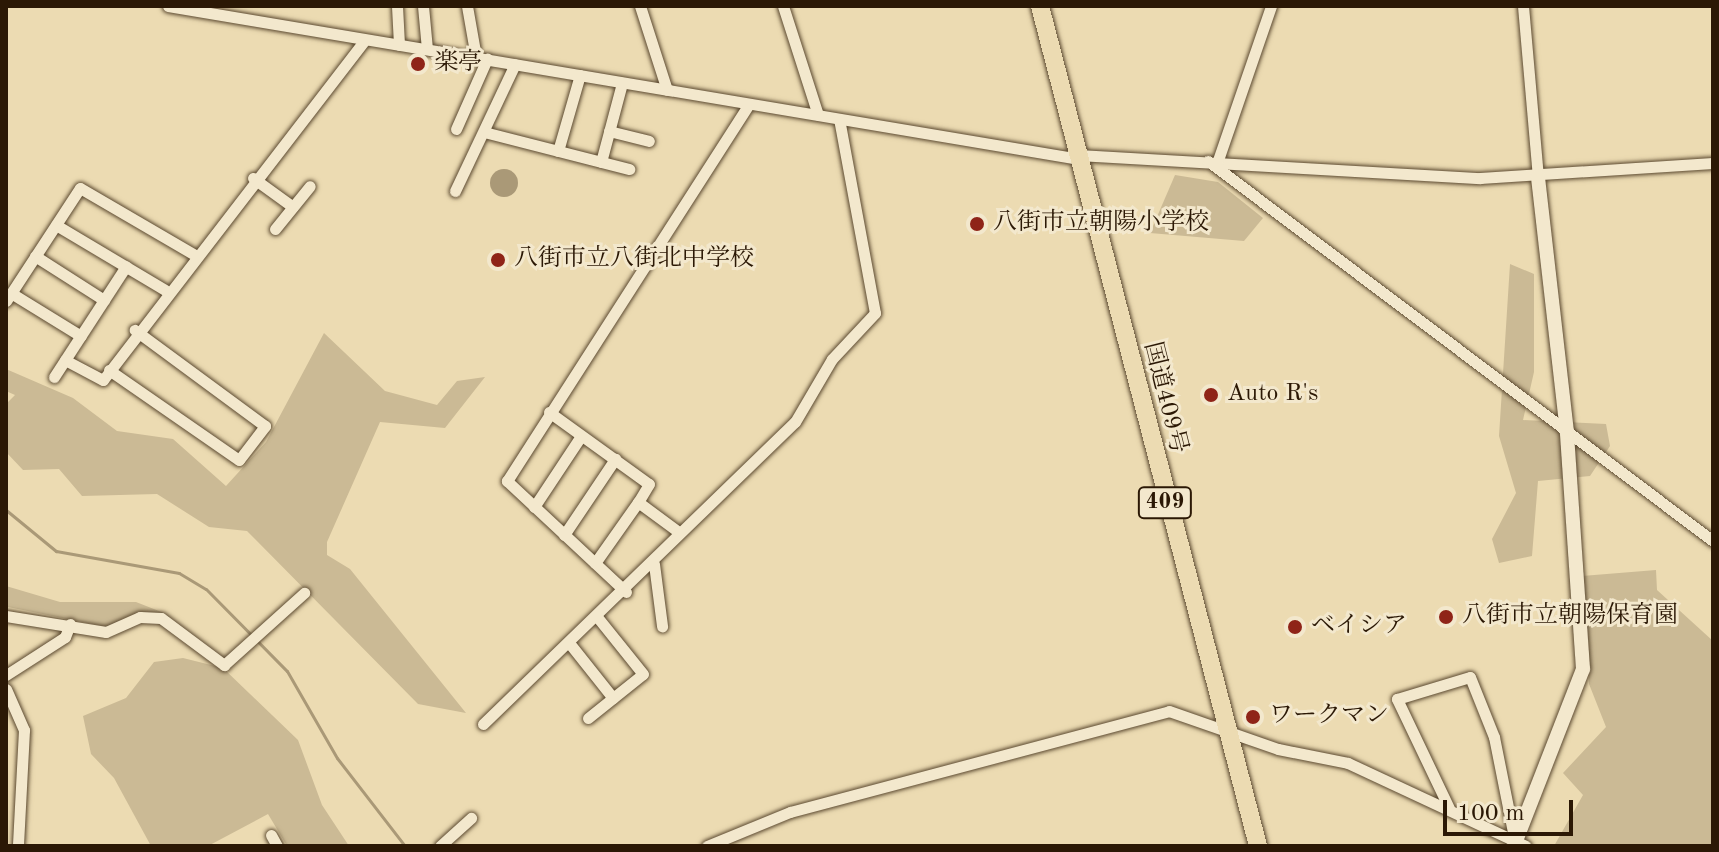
<!DOCTYPE html>
<html>
<head>
<meta charset="utf-8">
<style>
	body { margin:0 }
	#map { position:relative; width:1719px; height:852px; overflow:hidden; background:#ecdbb2; font-family:"Old Standard TT","Noto Serif JP",serif }
	div>[style] { position:absolute }
	[style*='--x'] { left:calc(var(--x)*1px); top:calc(var(--y)*1px); width:calc(var(--w)*1px); rotate:calc(var(--a)*1deg) }
	.green>* { inset:0; background:#cbba95 }
	.water>* { inset:0; background:#a97 }
	.round { border-radius:50% }
	.stream>* { height:3px; margin:-1.5px; padding:0 1.5px; transform-origin:1.5px; border-radius:1.5px; background:#a97 }
	.roads { filter:drop-shadow(0 0 2px #5b4930) drop-shadow(0 0 2px #5b4930) }
	.minor>* { height:11px; margin:-5.5px; padding:0 5.5px; transform-origin:5.5px; border-radius:5.5px; background:#f3e8cd }
	.tertiary>* { height:14px; margin:-7px; padding:0 7px; transform-origin:7px; border-radius:7px; background:#f3e8cd }
	.trunk>* { height:18px; margin:-9px; padding:0 9px; transform-origin:9px; border-radius:9px; background:#ecdbb2 }
	.dots>* { width:22px; height:22px; translate:-50% -50%; box-sizing:border-box; border:4px solid #f3e8cd; border-radius:50% }
	span { translate:-50% -50%; white-space:nowrap; text-align:center; line-height:1.15; -webkit-text-stroke:6px #f3e8cd; paint-order:stroke }
	.shield-label span { padding:2px 6px; background:#f3e8cd; border:2px solid; border-radius:6px; -webkit-text-stroke-width:0 }
	.shield-label { font-size:22px; color:#2b1805; font-weight:700 }
	.poi-label { font-size:24px; color:#2b1805 }
	.left { translate:0 -50%; text-align:left }
	.street-label { font-size:24px; color:#2b1805 }
	.frame { position:absolute; inset:0; border:8px solid #2b1805; pointer-events:none }
	.scale { position:absolute; left:1443px; top:800px; width:130px; height:36px; box-sizing:border-box; border:4px solid #2b1805; border-top:0; padding-left:10px; font-size:24px; line-height:28px; white-space:nowrap; color:#2b1805; -webkit-text-stroke:6px #f3e8cd; paint-order:stroke }
</style>
</head>
<body>
<div id="map">
	<div class="green">
		<div style="clip-path:polygon(1175px 175px,1218px 182px,1263px 218px,1244px 241px,1150px 233px)"></div>
		<div style="clip-path:polygon(1510px 264px,1534px 274px,1534px 372px,1523px 420px,1606px 424px,1610px 446px,1590px 476px,1538px 481px,1532px 556px,1499px 563px,1492px 539px,1516px 493px,1499px 436px)"></div>
		<div style="clip-path:polygon(324px 333px,385px 391px,437px 405px,457px 381px,485px 377px,445px 428px,380px 422px,327px 542px,327px 555px,350px 569px,466px 713px,418px 704px,247px 531px,209px 527px,157px 494px,82px 496px,59px 469px,23px 470px,6px 452px,6px 404px,15px 395px,6px 391px,6px 369px,73px 398px,117px 431px,173px 439px,226px 486px,266px 442px)"></div>
		<div style="clip-path:polygon(1656px 570px,1657px 590px,1713px 641px,1713px 846px,1554px 846px,1583px 795px,1563px 773px,1606px 727px,1589px 684px,1582px 576px)"></div>
		<div style="clip-path:polygon(6px 586px,60px 602px,136px 602px,164px 613px,122px 630px,8px 607px)"></div>
		<div style="clip-path:polygon(183px 658px,223px 668px,298px 740px,322px 805px,349px 846px,287px 846px,268px 814px,208px 846px,151px 846px,114px 778px,91px 754px,83px 716px,126px 698px,154px 662px)"></div>
	</div>
	<div class="water">
		<div class="round" style="left:490px;top:169px;width:28px;height:28px"></div>
	</div>
	<div class="stream">
		<div style="--x:6;--y:510;--w:65;--a:39.4"></div>
		<div style="--x:56;--y:551;--w:125;--a:10.1"></div>
		<div style="--x:179;--y:573;--w:31;--a:31"></div>
		<div style="--x:206;--y:589;--w:115;--a:45.4"></div>
		<div style="--x:287;--y:671;--w:100;--a:60.1"></div>
		<div style="--x:337;--y:758;--w:111;--a:52.3"></div>
	</div>
	<div class="roads">
		<div class="minor">
			<div style="--x:168;--y:6;--w:924;--a:9.53"></div>
			<div style="--x:397;--y:6;--w:39;--a:87"></div>
			<div style="--x:423;--y:6;--w:43;--a:84.7"></div>
			<div style="--x:467;--y:6;--w:52;--a:80"></div>
			<div style="--x:640;--y:6;--w:88;--a:72.2"></div>
			<div style="--x:783;--y:6;--w:114;--a:72.2"></div>
			<div style="--x:1523;--y:6;--w:172;--a:85"></div>
			<div style="--x:456;--y:129;--w:77;--a:-66.1"></div>
			<div style="--x:609;--y:131;--w:41;--a:14"></div>
			<div style="--x:484;--y:132;--w:150;--a:14.3"></div>
			<div style="--x:558;--y:151;--w:79;--a:-73.9"></div>
			<div style="--x:1078;--y:155;--w:403;--a:3.3"></div>
			<div style="--x:1480;--y:178;--w:233;--a:-3.7"></div>
			<div style="--x:1218;--y:160;--w:163;--a:-71"></div>
			<div style="--x:1208;--y:161;--w:632;--a:36.96"></div>
			<div style="--x:601;--y:162;--w:82;--a:-75.1"></div>
			<div style="--x:253;--y:178;--w:49;--a:35.9"></div>
			<div style="--x:455;--y:191;--w:140;--a:-64.7"></div>
			<div style="--x:56;--y:225;--w:127;--a:30.8"></div>
			<div style="--x:275;--y:229;--w:55;--a:-50.9"></div>
			<div style="--x:35;--y:256;--w:82;--a:32.5"></div>
			<div style="--x:11;--y:293;--w:82;--a:31.6"></div>
			<div style="--x:6;--y:301;--w:135;--a:-56.8"></div>
			<div style="--x:80;--y:188;--w:133;--a:30.2"></div>
			<div style="--x:65;--y:360;--w:43;--a:27.8"></div>
			<div style="--x:103;--y:380;--w:429;--a:-52.4"></div>
			<div style="--x:109;--y:370;--w:158;--a:34.7"></div>
			<div style="--x:239;--y:460;--w:43;--a:-52.6"></div>
			<div style="--x:265;--y:426;--w:162;--a:-143.6"></div>
			<div style="--x:54;--y:377;--w:132;--a:-57"></div>
			<div style="--x:549;--y:412;--w:123;--a:35.8"></div>
			<div style="--x:649;--y:484;--w:21;--a:121"></div>
			<div style="--x:638;--y:502;--w:52;--a:36.4"></div>
			<div style="--x:534;--y:507;--w:85;--a:-56.5"></div>
			<div style="--x:564;--y:535;--w:92;--a:-56.1"></div>
			<div style="--x:595;--y:563;--w:75;--a:-54.8"></div>
			<div style="--x:654;--y:564;--w:63;--a:82.6"></div>
			<div style="--x:626;--y:592;--w:163;--a:-137"></div>
			<div style="--x:507;--y:481;--w:448;--a:-57.3"></div>
			<div style="--x:6;--y:616;--w:101;--a:9.1"></div>
			<div style="--x:106;--y:632;--w:37;--a:-24"></div>
			<div style="--x:140;--y:617;--w:21;--a:3"></div>
			<div style="--x:161;--y:618;--w:79;--a:36.7"></div>
			<div style="--x:224;--y:665;--w:108;--a:-42"></div>
			<div style="--x:570;--y:644;--w:69;--a:51.5"></div>
			<div style="--x:6;--y:675;--w:70;--a:-32.8"></div>
			<div style="--x:65;--y:637;--w:14;--a:-69"></div>
			<div style="--x:6;--y:689;--w:45;--a:66.3"></div>
			<div style="--x:24;--y:730;--w:116;--a:93"></div>
			<div style="--x:588;--y:718;--w:70;--a:-38.7"></div>
			<div style="--x:643;--y:674;--w:72;--a:-128.8"></div>
			<div style="--x:483;--y:724;--w:434;--a:-44.1"></div>
			<div style="--x:795;--y:422;--w:73;--a:-59.6"></div>
			<div style="--x:832;--y:359;--w:63;--a:-46.9"></div>
			<div style="--x:875;--y:313;--w:197;--a:-100.5"></div>
			<div style="--x:1449;--y:808;--w:121;--a:-115.5"></div>
			<div style="--x:1397;--y:699;--w:76;--a:-16.8"></div>
			<div style="--x:1470;--y:677;--w:65;--a:68.2"></div>
			<div style="--x:1494;--y:737;--w:107;--a:78.7"></div>
			<div style="--x:271;--y:835;--w:13;--a:61"></div>
			<div style="--x:440;--y:846;--w:42;--a:-42.1"></div>
			<div style="--x:707;--y:846;--w:90;--a:-22.3"></div>
			<div style="--x:790;--y:812;--w:392;--a:-14.9"></div>
			<div style="--x:1169;--y:711;--w:115;--a:19.2"></div>
			<div style="--x:1278;--y:749;--w:71;--a:11.3"></div>
			<div style="--x:1348;--y:763;--w:196;--a:25"></div>
		</div>
		<div class="tertiary">
			<div style="--x:1514;--y:846;--w:190;--a:-68.7"></div>
			<div style="--x:1583;--y:669;--w:238;--a:-93.9"></div>
			<div style="--x:1567;--y:432;--w:257;--a:-96.5"></div>
		</div>
		<div class="trunk">
			<div style="--x:1040;--y:6;--w:868;--a:75.45"></div>
		</div>
	</div>
	<div class="dots">
		<div style="left:418px;top:64px;background:#8f2418"></div>
		<div style="left:977px;top:224px;background:#8f2418"></div>
		<div style="left:498px;top:260px;background:#8f2418"></div>
		<div style="left:1211px;top:395px;background:#8f2418"></div>
		<div style="left:1446px;top:617px;background:#8f2418"></div>
		<div style="left:1295px;top:627px;background:#8f2418"></div>
		<div style="left:1253px;top:717px;background:#8f2418"></div>
	</div>
	<div class="shield-label">
		<span style="left:1165px;top:503px">409</span>
	</div>
	<div class="poi-label">
		<span class="left" style="left:434px;top:64px">楽亭</span>
		<span class="left" style="left:993px;top:224px">八街市立朝陽小学校</span>
		<span class="left" style="left:514px;top:260px">八街市立八街北中学校</span>
		<span class="left" style="left:1227px;top:395px">Auto R's</span>
		<span class="left" style="left:1462px;top:617px">八街市立朝陽保育園</span>
		<span class="left" style="left:1311px;top:627px">ベイシア</span>
		<span class="left" style="left:1269px;top:717px">ワークマン</span>
	</div>
	<div class="street-label">
		<span style="left:1164px;top:398px;rotate:76deg">国道409号</span>
	</div>
	<div class="frame"></div>
	<div class="scale">100 m</div>
</div>
</body>
</html>
